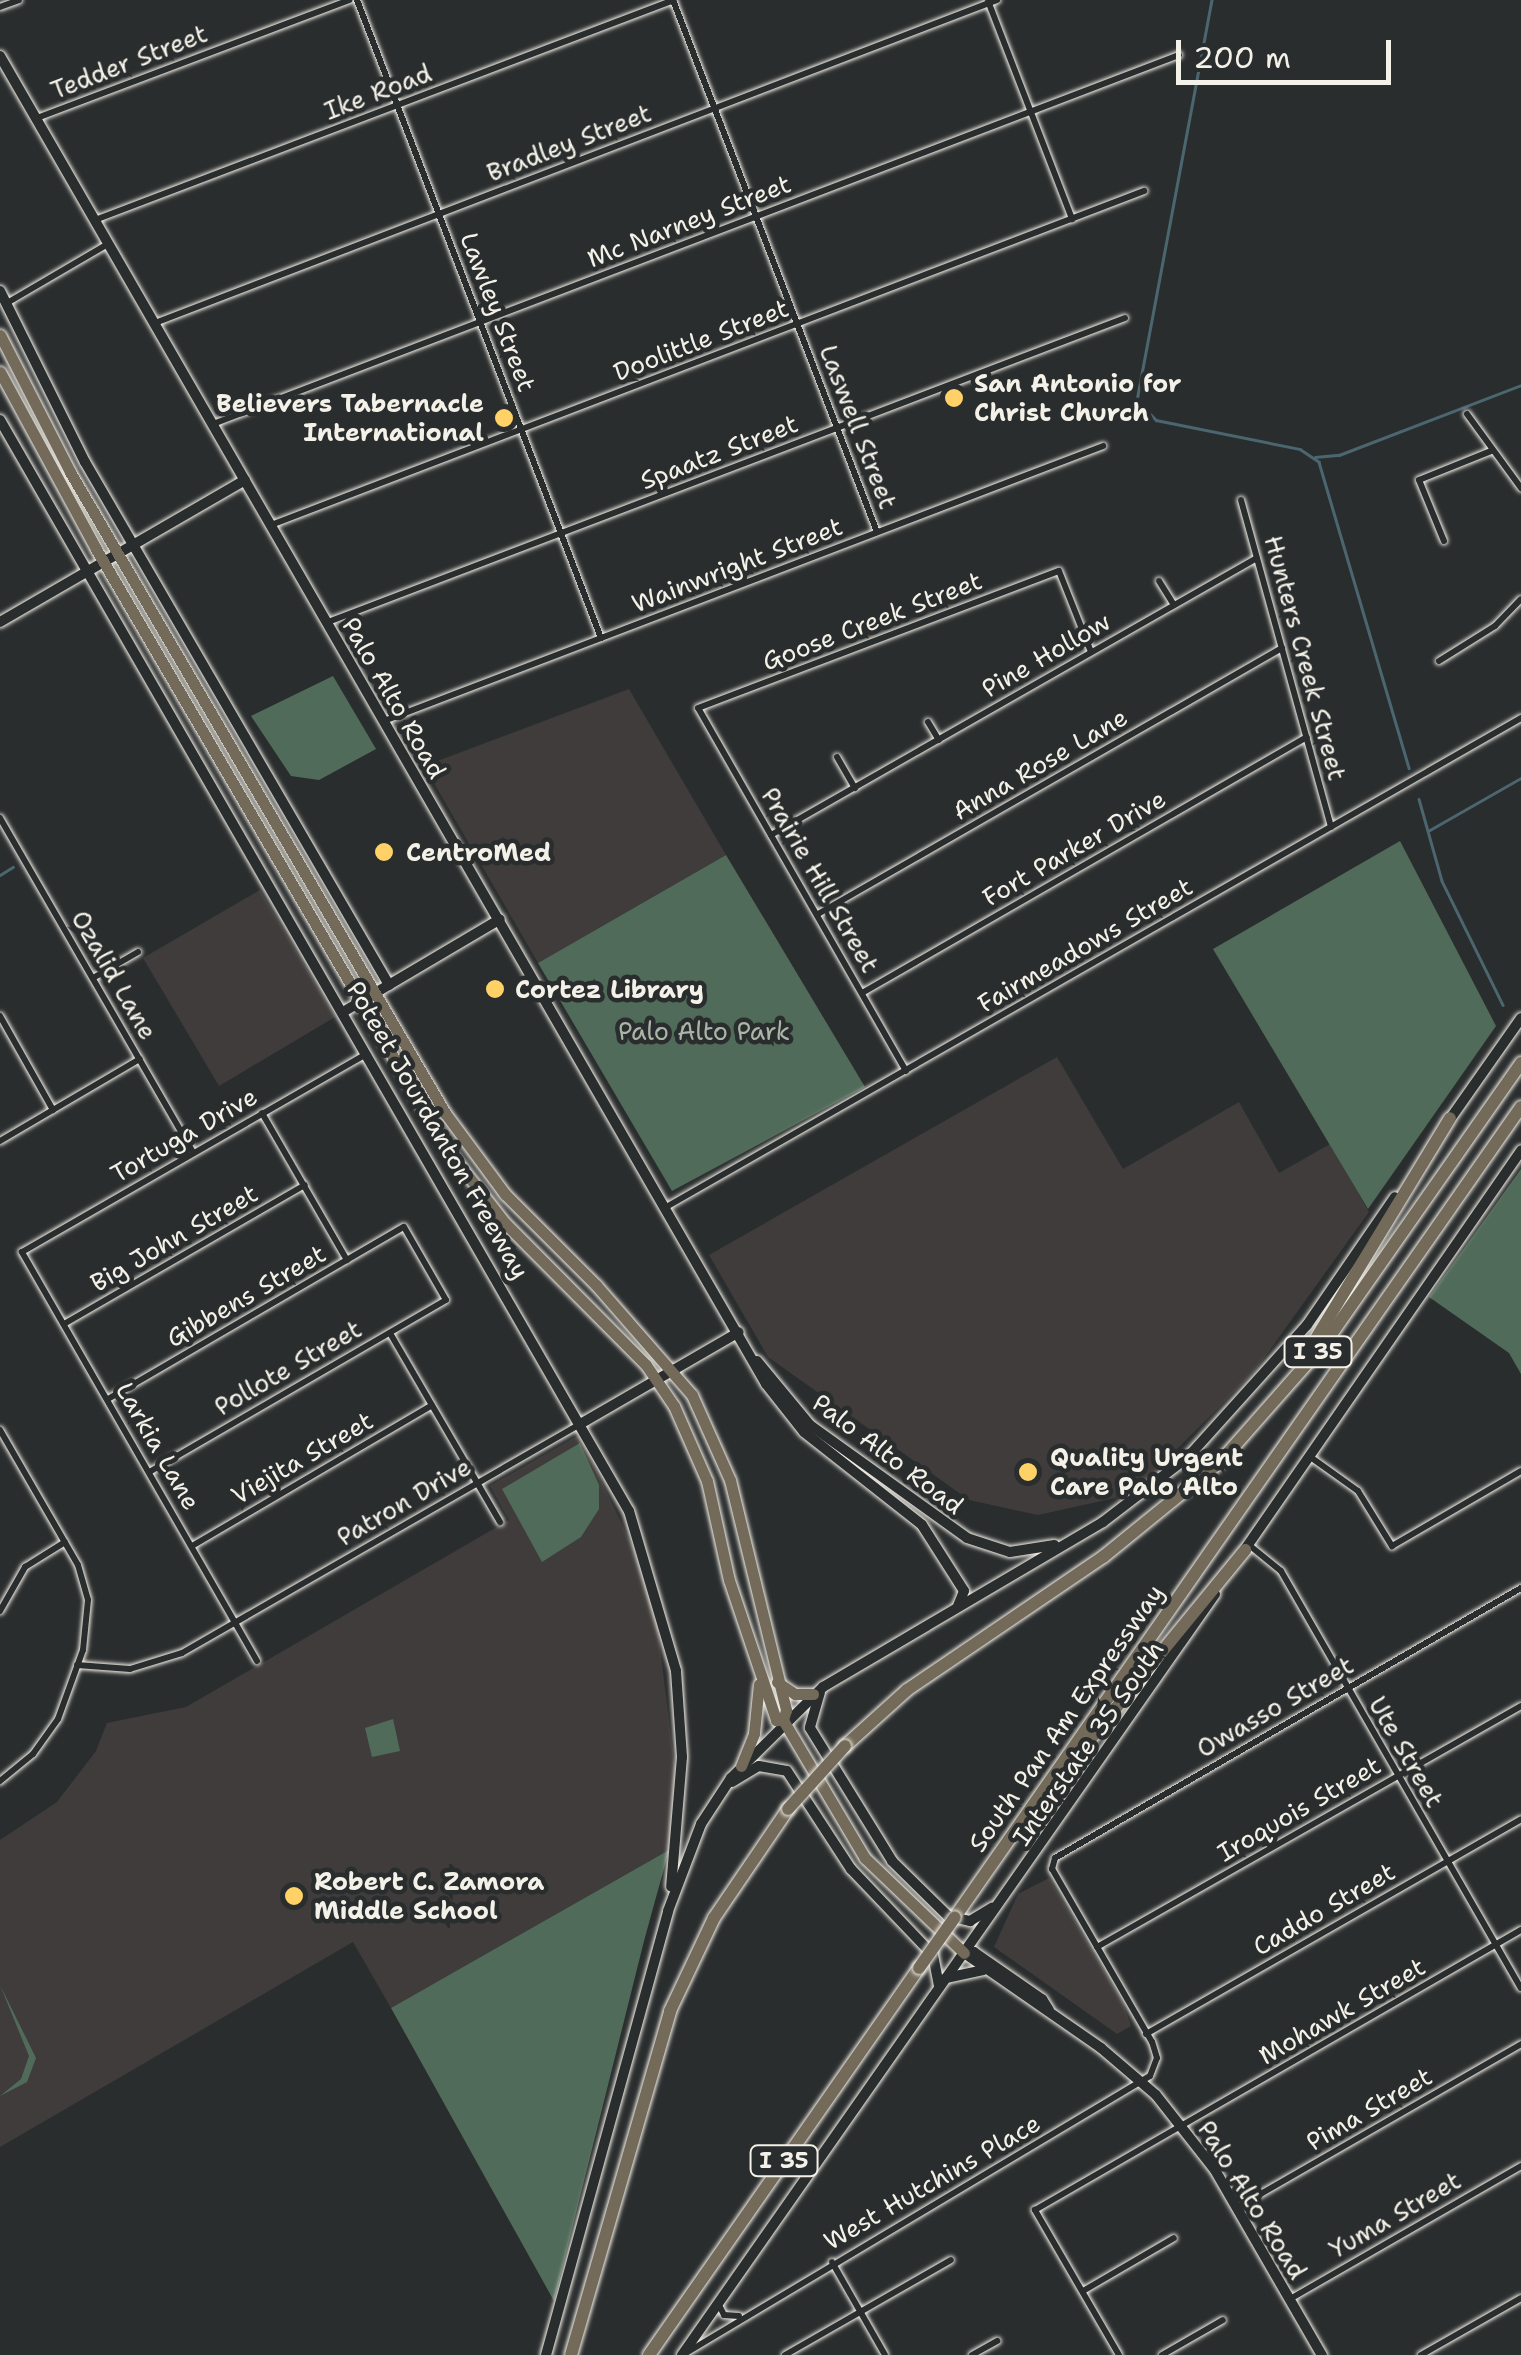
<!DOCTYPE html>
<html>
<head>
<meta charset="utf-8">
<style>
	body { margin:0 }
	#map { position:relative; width:1521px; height:2355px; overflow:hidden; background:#2a2d2e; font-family:"Shantell Sans",sans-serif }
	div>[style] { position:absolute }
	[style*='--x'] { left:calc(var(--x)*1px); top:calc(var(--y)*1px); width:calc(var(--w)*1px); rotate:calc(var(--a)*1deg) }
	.built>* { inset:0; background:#3f3c3b }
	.green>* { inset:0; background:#516b5a }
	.stream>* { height:2.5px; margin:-1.25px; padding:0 1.25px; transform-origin:1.25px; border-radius:1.25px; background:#4c6670 }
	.roads { filter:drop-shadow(0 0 2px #f4f1e8) drop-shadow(0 0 2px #f4f1e8) }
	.street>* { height:6px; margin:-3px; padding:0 3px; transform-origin:3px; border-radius:3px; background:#2a2d2e }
	.secondary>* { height:10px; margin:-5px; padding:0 5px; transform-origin:5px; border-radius:5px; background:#2a2d2e }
	.primary>* { height:11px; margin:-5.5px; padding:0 5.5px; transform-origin:5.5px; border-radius:5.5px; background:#746a5a }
	.highway>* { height:12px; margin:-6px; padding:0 6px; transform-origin:6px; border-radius:6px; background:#746a5a }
	.bridges { filter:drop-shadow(0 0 2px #f4f1e8) drop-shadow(0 0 2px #f4f1e8) }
	.highway-bridge>* { height:12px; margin:-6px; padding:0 6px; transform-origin:6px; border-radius:6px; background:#746a5a }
	.dots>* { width:28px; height:28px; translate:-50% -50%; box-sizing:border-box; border:5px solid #2a2d2e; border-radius:50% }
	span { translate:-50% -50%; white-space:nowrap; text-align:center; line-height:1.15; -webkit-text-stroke:9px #2a2d2e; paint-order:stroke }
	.shield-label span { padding:2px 8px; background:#2a2d2e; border:2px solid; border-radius:8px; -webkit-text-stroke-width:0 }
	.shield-label { font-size:22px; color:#f4f1e8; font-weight:700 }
	.street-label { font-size:25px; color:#f4f1e8 }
	.poi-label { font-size:25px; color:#f4f1e8; font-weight:700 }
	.left { translate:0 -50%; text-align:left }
	.right { translate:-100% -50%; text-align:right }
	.park-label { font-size:25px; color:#abb5a8 }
	.scale { position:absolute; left:1176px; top:40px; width:215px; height:45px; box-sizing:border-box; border:5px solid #f4f1e8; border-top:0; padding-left:12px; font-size:30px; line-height:35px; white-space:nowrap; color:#f4f1e8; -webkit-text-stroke:8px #2a2d2e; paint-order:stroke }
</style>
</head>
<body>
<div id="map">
	<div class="built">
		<div style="clip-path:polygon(629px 689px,726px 855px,538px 963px,424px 766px)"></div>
		<div style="clip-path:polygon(260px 890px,335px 1017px,219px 1086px,143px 958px)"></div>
		<div style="clip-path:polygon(1057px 1057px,1123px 1169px,1239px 1102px,1279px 1173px,1330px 1144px,1369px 1212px,1254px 1372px,1150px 1476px,1115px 1498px,1038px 1515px,969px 1500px,768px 1357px,709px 1255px)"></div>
		<div style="clip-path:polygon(579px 1435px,633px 1547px,657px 1624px,675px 1769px,669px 1850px,391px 2008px,353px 1942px,0 2147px,0 1840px,57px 1802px,96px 1751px,107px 1723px,186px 1707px,509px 1520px,490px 1486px)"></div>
		<div style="clip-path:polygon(1049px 1878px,1123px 2003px,1131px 2026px,1117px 2034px,994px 1947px,1018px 1894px)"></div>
	</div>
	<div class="green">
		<div style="clip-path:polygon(333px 676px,376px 749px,319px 780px,291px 776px,251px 716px)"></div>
		<div style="clip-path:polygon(1400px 841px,1496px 1026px,1368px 1209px,1213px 949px)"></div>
		<div style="clip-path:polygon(726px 855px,865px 1087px,672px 1191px,538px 963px)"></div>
		<div style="clip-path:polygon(1521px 1169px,1521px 1374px,1509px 1353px,1429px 1297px)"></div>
		<div style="clip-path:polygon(580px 1443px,599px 1485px,599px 1509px,581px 1537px,542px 1562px,502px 1489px)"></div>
		<div style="clip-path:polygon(393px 1719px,400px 1751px,372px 1757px,365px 1728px)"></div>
		<div style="clip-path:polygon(669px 1850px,644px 1941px,554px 2301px,391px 2008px)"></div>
		<div style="clip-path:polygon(0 1985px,36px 2058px,27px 2082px,0 2096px,21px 2079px,29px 2056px)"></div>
	</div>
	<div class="stream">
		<div style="--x:1212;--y:0;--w:407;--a:100.6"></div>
		<div style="--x:1137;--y:400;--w:28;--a:46"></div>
		<div style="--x:1156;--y:420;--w:147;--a:11.4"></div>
		<div style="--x:1300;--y:449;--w:23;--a:34"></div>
		<div style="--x:1319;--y:462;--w:319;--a:73.6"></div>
		<div style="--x:1315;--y:457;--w:24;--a:-5"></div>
		<div style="--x:1339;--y:455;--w:195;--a:-21"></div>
		<div style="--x:1419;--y:799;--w:85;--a:74.3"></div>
		<div style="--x:1442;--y:881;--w:138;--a:63.8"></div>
		<div style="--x:1428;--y:831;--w:107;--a:-29.7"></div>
		<div style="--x:0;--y:875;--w:15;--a:-32"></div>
	</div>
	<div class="roads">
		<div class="street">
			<div style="--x:357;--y:0;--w:683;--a:69.07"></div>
			<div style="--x:673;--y:0;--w:570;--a:69.02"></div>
			<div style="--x:988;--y:1;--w:234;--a:68.9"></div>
			<div style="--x:0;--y:7;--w:20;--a:-20"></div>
			<div style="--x:37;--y:118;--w:334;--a:-20.7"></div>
			<div style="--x:95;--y:220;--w:619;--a:-20.81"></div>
			<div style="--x:7;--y:303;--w:117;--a:-30.3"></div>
			<div style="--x:155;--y:323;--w:902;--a:-20.99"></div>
			<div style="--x:1467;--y:414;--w:92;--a:53.9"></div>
			<div style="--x:213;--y:424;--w:1034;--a:-20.91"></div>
			<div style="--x:1241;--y:500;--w:339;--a:74.6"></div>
			<div style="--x:271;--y:525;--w:935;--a:-20.94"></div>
			<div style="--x:1444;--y:541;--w:66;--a:-112.3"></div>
			<div style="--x:1419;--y:480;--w:78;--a:-21.9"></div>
			<div style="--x:1159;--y:581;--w:28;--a:58"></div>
			<div style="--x:328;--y:622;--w:853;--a:-20.88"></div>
			<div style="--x:1439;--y:661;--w:66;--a:-32"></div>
			<div style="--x:1495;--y:626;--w:37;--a:-46"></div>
			<div style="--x:384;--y:721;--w:770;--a:-20.93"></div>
			<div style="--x:928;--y:722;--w:21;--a:59"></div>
			<div style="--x:837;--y:757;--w:36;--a:60"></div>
			<div style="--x:0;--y:818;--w:386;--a:60"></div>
			<div style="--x:771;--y:835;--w:559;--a:-29.68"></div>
			<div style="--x:818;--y:914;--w:535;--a:-29.82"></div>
			<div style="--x:93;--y:978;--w:52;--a:-30"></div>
			<div style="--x:862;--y:993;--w:513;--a:-29.91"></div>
			<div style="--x:0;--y:1016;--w:108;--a:60.6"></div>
			<div style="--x:906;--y:1071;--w:418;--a:-119.8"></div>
			<div style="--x:698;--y:708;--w:386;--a:-20.8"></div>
			<div style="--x:1059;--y:571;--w:87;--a:68.4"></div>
			<div style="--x:262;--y:1113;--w:170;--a:60"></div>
			<div style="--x:0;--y:1141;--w:162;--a:-30.4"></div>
			<div style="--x:668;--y:1206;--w:983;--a:-29.77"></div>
			<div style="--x:64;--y:1324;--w:278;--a:-30"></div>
			<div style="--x:390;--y:1333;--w:219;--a:59.8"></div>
			<div style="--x:108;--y:1399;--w:342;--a:-30.2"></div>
			<div style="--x:404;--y:1227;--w:84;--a:60.1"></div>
			<div style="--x:446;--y:1300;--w:343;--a:149.9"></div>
			<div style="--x:0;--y:1430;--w:156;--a:60"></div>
			<div style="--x:78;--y:1565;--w:36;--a:74"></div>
			<div style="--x:88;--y:1600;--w:50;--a:95.7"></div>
			<div style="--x:83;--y:1650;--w:73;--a:109.9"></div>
			<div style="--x:58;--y:1719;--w:43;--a:125.5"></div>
			<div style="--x:33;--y:1754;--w:43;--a:140.7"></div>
			<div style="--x:1309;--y:1456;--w:60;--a:35.5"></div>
			<div style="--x:1358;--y:1491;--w:65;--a:58.3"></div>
			<div style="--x:1392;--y:1546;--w:149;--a:-30.2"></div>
			<div style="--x:1249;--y:1545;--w:41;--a:39.1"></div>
			<div style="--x:1281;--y:1571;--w:481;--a:60.1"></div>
			<div style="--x:192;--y:1546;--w:278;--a:-30.4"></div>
			<div style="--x:0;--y:1611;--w:51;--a:-60.4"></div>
			<div style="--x:25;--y:1567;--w:47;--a:-32"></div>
			<div style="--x:257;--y:1661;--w:472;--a:-119.9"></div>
			<div style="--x:22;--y:1252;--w:397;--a:-29.9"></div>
			<div style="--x:77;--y:1665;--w:53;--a:4.3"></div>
			<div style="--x:130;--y:1669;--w:54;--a:-17.1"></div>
			<div style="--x:182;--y:1653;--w:461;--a:-29.9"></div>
			<div style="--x:1097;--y:1947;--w:488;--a:-29.6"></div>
			<div style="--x:1146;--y:2034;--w:432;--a:-29.8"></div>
			<div style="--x:1238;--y:2207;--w:327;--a:-29.9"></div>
			<div style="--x:832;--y:2262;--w:107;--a:60.3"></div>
			<div style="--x:1083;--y:2291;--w:105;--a:-30.2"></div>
			<div style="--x:1290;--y:2299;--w:267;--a:-29.9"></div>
			<div style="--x:719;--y:2305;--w:11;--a:63"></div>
			<div style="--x:724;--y:2315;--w:15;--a:4"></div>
			<div style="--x:686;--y:2353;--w:540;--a:-30.84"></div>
			<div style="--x:1150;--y:2076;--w:19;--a:-69"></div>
			<div style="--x:1157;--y:2058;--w:17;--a:-107"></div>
			<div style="--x:1152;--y:2042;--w:200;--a:-120"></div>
			<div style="--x:1052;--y:1869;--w:11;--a:-75"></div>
			<div style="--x:1055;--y:1858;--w:539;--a:-30.09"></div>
			<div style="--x:785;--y:2355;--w:191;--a:-29.8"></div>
			<div style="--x:972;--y:2355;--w:29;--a:-29"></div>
			<div style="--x:1119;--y:2355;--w:168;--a:-120.1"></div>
			<div style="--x:1035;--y:2210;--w:561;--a:-29.95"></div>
			<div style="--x:1162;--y:2355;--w:70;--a:-29.8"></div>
			<div style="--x:1421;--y:2355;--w:115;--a:-29.7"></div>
		</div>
		<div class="secondary">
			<div style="--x:0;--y:56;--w:1533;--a:60.02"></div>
			<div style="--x:766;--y:1384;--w:61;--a:51.6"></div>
			<div style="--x:804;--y:1432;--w:150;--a:38.2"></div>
			<div style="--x:922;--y:1525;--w:78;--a:57.5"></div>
			<div style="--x:964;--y:1591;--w:16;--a:112"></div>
			<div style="--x:0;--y:291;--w:191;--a:63.6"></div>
			<div style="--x:85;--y:462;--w:605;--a:59.83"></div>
			<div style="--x:0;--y:420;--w:1259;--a:60.04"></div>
			<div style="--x:629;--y:1511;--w:167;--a:73.6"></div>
			<div style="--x:676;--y:1671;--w:86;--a:86"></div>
			<div style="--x:682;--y:1757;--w:130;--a:94.8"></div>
			<div style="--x:0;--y:622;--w:283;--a:-30.1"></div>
			<div style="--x:343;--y:1012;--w:182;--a:-30.6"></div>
			<div style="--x:1448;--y:1122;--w:127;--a:-54.9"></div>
			<div style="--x:757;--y:1361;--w:83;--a:50.4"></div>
			<div style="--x:810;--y:1425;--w:193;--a:35.7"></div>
			<div style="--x:967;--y:1538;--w:45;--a:18"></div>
			<div style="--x:1010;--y:1552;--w:45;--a:-9"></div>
			<div style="--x:582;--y:1423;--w:181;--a:-30.1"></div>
			<div style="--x:1241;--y:1555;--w:492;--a:-55.3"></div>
			<div style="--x:820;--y:1692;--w:37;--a:106"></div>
			<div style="--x:810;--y:1728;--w:156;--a:58.3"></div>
			<div style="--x:892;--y:1861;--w:78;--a:44.5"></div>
			<div style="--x:948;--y:1916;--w:23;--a:13"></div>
			<div style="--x:970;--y:1921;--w:26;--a:-31"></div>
			<div style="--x:732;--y:1782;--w:31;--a:-31"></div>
			<div style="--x:759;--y:1766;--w:28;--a:10"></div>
			<div style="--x:787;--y:1771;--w:117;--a:56.9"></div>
			<div style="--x:851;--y:1869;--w:119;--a:46.4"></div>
			<div style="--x:933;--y:1955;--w:31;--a:79"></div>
			<div style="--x:964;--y:1953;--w:167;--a:34.7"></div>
			<div style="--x:1101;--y:2048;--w:72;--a:40.5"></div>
			<div style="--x:1156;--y:2095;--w:95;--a:51.8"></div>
			<div style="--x:1215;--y:2170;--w:214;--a:60"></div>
			<div style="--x:964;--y:1953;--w:10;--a:-6"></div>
			<div style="--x:974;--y:1952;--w:83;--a:34.7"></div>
			<div style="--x:1042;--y:1999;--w:13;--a:58"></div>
			<div style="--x:946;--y:1978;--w:38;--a:-12"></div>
			<div style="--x:546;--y:2355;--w:460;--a:-74.6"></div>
			<div style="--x:668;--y:1911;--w:93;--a:-69.2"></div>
			<div style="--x:701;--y:1824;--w:55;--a:-56.9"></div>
			<div style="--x:731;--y:1778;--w:129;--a:-44.7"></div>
			<div style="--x:823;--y:1687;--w:325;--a:-30.5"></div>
			<div style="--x:1103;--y:1522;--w:108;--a:-37.5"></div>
			<div style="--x:1189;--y:1456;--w:176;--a:-48"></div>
			<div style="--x:1307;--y:1325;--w:155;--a:-55.5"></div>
			<div style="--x:682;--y:2355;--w:929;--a:-54.99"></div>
		</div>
		<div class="primary">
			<div style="--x:0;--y:335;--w:154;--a:62.9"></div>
			<div style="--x:70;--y:472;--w:743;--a:59.67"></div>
			<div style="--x:445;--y:1113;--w:101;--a:53.5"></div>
			<div style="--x:505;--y:1194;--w:129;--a:45"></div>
			<div style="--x:596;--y:1285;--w:146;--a:48.9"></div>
			<div style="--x:692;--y:1395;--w:93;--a:65.9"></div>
			<div style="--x:730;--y:1480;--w:237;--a:76.3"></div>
			<div style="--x:786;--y:1710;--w:10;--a:107"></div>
			<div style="--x:0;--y:372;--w:201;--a:61.5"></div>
			<div style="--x:96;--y:549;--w:695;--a:59.67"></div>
			<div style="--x:447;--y:1149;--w:94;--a:51.9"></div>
			<div style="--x:505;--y:1223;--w:200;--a:45.2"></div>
			<div style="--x:646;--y:1365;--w:50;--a:55.7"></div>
			<div style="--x:674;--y:1406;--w:82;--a:66.3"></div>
			<div style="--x:707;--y:1481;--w:101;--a:77.5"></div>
			<div style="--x:729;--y:1580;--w:148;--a:71.4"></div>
			<div style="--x:776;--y:1720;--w:7;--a:0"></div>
			<div style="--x:783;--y:1720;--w:161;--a:59.3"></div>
			<div style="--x:865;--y:1858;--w:137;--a:43.8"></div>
			<div style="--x:777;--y:1682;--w:22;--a:34"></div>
			<div style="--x:795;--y:1694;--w:18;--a:0"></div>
			<div style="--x:741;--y:1766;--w:35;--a:-68"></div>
			<div style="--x:754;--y:1733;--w:49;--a:-84.2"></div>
		</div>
		<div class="highway">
			<div style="--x:1306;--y:1355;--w:277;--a:-58.7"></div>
			<div style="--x:845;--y:1746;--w:84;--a:-42.1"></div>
			<div style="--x:907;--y:1690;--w:237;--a:-34.2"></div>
			<div style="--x:1103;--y:1557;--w:152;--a:-39.1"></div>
			<div style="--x:1221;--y:1461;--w:157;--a:-48.6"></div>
			<div style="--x:1325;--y:1343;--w:342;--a:-55"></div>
			<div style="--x:1052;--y:1786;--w:305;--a:-50.7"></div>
			<div style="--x:955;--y:1917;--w:988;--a:-55.06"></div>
			<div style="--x:571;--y:2355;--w:358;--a:-73.9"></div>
			<div style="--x:670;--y:2011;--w:103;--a:-64.7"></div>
			<div style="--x:714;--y:1918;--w:132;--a:-55.8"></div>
			<div style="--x:649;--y:2355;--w:472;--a:-55.1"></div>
		</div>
	</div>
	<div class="bridges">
		<div class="highway-bridge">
			<div style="--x:788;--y:1809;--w:85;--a:-47.9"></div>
			<div style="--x:919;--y:1968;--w:62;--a:-54.8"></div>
		</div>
	</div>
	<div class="dots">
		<div style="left:954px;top:398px;background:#ffd166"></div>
		<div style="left:504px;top:418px;background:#ffd166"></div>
		<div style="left:384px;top:852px;background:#ffd166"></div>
		<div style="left:495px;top:989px;background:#ffd166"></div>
		<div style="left:1028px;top:1472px;background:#ffd166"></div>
		<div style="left:294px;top:1896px;background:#ffd166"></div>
	</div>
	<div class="shield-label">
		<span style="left:1318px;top:1352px">I 35</span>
		<span style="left:784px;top:2161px">I 35</span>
	</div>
	<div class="street-label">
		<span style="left:129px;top:62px;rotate:-21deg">Tedder Street</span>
		<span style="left:378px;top:92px;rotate:-21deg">Ike Road</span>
		<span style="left:569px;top:143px;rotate:-21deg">Bradley Street</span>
		<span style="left:689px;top:221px;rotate:-21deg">Mc Narney Street</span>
		<span style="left:498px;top:312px;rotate:69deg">Lawley Street</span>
		<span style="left:701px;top:340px;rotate:-21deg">Doolittle Street</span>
		<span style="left:858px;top:427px;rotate:69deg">Laswell Street</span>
		<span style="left:719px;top:452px;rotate:-21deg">Spaatz Street</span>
		<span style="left:737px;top:565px;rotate:-21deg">Wainwright Street</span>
		<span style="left:872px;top:621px;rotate:-21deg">Goose Creek Street</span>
		<span style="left:1046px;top:655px;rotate:-30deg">Pine Hollow</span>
		<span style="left:1305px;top:658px;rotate:75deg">Hunters Creek Street</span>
		<span style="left:394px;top:698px;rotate:60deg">Palo Alto Road</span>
		<span style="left:1040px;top:764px;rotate:-30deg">Anna Rose Lane</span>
		<span style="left:1074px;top:848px;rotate:-30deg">Fort Parker Drive</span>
		<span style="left:820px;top:880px;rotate:60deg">Prairie Hill Street</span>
		<span style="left:1085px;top:945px;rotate:-30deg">Fairmeadows Street</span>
		<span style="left:114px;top:975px;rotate:60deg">Ozalid Lane</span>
		<span style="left:438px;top:1130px;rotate:60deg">Poteet Jourdanton Freeway</span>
		<span style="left:184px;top:1135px;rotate:-30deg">Tortuga Drive</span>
		<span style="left:174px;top:1238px;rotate:-30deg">Big John Street</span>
		<span style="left:246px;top:1296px;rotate:-30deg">Gibbens Street</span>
		<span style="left:288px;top:1368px;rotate:-30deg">Pollote Street</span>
		<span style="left:158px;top:1446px;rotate:60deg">Larkia Lane</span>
		<span style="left:888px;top:1454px;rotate:37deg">Palo Alto Road</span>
		<span style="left:302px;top:1458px;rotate:-30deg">Viejita Street</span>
		<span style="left:404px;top:1502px;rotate:-30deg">Patron Drive</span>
		<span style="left:1275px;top:1707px;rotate:-30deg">Owasso Street</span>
		<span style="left:1066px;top:1718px;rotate:-55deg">South Pan Am Expressway</span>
		<span style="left:1088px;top:1743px;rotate:-55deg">Interstate 35 South</span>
		<span style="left:1406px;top:1752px;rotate:60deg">Ute Street</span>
		<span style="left:1299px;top:1809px;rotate:-30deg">Iroquois Street</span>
		<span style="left:1324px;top:1909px;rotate:-30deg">Caddo Street</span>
		<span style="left:1342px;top:2011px;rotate:-30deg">Mohawk Street</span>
		<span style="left:1369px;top:2109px;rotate:-30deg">Pima Street</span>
		<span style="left:932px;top:2182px;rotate:-30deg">West Hutchins Place</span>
		<span style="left:1252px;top:2200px;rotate:58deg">Palo Alto Road</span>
		<span style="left:1395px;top:2215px;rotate:-30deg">Yuma Street</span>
	</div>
	<div class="poi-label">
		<span class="left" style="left:974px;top:398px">San Antonio for<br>Christ Church</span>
		<span class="right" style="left:484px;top:418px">Believers Tabernacle<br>International</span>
		<span class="left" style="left:406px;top:852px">CentroMed</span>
		<span class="left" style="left:515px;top:989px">Cortez Library</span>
		<span class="left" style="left:1050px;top:1472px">Quality Urgent<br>Care Palo Alto</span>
		<span class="left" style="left:314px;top:1896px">Robert C. Zamora<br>Middle School</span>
	</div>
	<div class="park-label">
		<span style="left:704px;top:1031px">Palo Alto Park</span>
	</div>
	<div class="scale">200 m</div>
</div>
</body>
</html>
